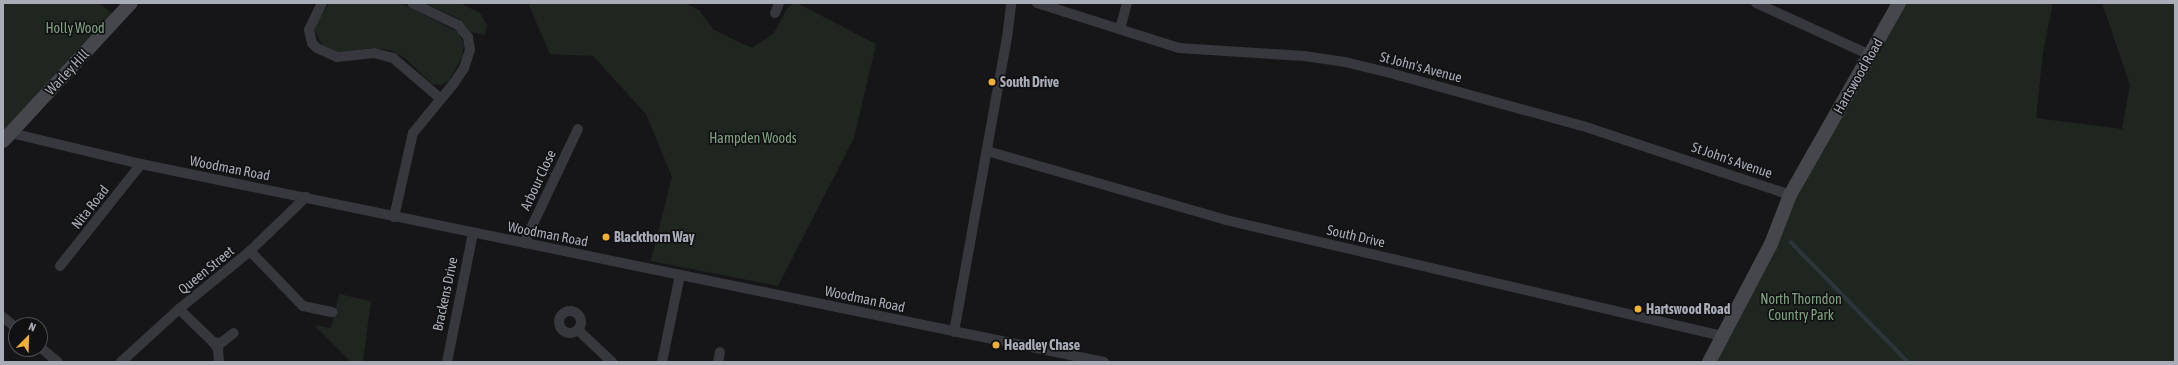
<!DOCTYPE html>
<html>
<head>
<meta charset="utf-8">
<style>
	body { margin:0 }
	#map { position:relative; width:2178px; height:365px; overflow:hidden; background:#161618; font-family:"Asap Condensed",sans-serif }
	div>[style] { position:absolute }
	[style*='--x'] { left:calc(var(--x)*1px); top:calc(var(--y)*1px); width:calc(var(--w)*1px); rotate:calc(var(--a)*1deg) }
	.green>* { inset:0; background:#1e261f }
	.stream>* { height:3.5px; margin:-1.75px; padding:0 1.75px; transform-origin:1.75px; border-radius:1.75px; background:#2c353c }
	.street>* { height:10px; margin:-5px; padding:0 5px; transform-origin:5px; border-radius:5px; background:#37383d }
	.street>.ring { margin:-5px; padding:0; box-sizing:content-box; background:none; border:10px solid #37383d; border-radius:50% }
	.secondary>* { height:14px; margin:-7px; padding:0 7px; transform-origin:7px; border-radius:7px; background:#45474d }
	.dots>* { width:11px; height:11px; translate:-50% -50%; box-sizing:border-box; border:2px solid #111113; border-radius:50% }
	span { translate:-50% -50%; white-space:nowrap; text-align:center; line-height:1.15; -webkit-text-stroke:3.5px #111113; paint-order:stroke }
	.park-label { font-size:14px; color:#7fa381 }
	.street-label { font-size:14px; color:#a8adb8 }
	.poi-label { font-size:14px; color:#a8adb8; font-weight:700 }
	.left { translate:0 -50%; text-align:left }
	.frame { position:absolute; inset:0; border:4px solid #a8adb8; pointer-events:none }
	.north { position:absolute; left:8px; top:317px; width:40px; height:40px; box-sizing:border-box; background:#111113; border:1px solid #4d4f55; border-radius:50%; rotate:23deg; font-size:11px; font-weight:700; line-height:16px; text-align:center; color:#a8adb8 }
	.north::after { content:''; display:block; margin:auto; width:14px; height:18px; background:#f2b134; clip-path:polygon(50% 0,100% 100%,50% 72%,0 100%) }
</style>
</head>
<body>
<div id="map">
	<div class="green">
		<div style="clip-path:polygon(3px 3px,100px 3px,118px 19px,3px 141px)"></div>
		<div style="clip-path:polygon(329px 3px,401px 3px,458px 32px,464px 44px,462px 57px,449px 81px,441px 85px,432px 84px,406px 59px,390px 50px,372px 48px,334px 52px,322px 44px,315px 32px,317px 23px)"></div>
		<div style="clip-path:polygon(425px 3px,460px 3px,480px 13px,487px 26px,484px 35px,471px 32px,459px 19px)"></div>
		<div style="clip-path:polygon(528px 3px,685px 3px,699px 10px,714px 30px,752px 48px,774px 33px,786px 10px,793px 3px,797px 3px,876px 44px,854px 138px,778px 286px,651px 261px,672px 177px,646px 114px,593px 56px,550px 54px)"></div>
		<div style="clip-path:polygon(1899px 3px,2053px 3px,2043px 52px,2036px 118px,2122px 129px,2130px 85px,2102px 3px,2175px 3px,2175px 362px,1711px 362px)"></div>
		<div style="clip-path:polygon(339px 294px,371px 301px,363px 362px,351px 362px,314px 325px,331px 328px)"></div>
	</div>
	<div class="stream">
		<div style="--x:1791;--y:242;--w:168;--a:45.7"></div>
	</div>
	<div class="street">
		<div style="--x:322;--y:3;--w:30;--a:116"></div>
		<div style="--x:309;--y:30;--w:13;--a:77"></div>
		<div style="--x:312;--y:43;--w:7;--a:45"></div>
		<div style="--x:317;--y:48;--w:22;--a:24"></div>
		<div style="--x:337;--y:57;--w:37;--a:-6"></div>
		<div style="--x:374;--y:53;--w:20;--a:15"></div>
		<div style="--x:393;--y:58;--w:63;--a:40.5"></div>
		<div style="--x:1037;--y:3;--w:149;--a:17.6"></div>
		<div style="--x:1179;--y:48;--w:125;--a:3.7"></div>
		<div style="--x:1304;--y:56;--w:41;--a:8.3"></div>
		<div style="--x:1345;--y:62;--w:46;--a:13.7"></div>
		<div style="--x:1390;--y:73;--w:200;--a:15.4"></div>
		<div style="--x:1583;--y:126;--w:218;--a:18.4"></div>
		<div style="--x:1756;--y:3;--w:125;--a:24.5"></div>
		<div style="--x:775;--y:13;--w:11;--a:-68"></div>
		<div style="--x:1120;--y:29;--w:27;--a:-75"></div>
		<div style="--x:11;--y:133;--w:134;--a:13.4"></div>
		<div style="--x:141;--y:164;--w:983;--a:11.62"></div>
		<div style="--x:987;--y:151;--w:249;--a:16.1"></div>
		<div style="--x:1226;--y:220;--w:509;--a:13.16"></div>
		<div style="--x:394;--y:217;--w:86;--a:-77.3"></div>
		<div style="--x:413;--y:133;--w:65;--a:-50.6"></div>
		<div style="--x:454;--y:83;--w:18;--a:-56"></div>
		<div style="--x:464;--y:68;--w:19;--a:-72"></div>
		<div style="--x:470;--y:50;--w:13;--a:-99"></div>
		<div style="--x:468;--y:37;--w:16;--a:-130"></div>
		<div style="--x:458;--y:25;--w:51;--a:-154.4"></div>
		<div style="--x:524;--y:243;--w:126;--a:-64.7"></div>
		<div style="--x:250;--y:251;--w:76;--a:46.1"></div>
		<div style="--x:303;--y:306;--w:30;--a:12"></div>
		<div style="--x:60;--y:266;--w:130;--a:-51.5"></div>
		<div style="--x:179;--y:309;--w:47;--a:44.1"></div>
		<div style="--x:213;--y:342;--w:9;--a:54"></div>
		<div style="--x:218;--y:349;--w:13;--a:86"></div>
		<div class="ring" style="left:559px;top:311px;width:12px;height:12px"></div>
		<div style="--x:3;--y:317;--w:17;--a:40"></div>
		<div style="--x:578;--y:330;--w:47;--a:43.3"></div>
		<div style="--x:954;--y:332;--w:299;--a:-79.8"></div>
		<div style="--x:1007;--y:38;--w:35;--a:-83"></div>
		<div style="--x:213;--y:342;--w:8;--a:7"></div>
		<div style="--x:221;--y:343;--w:16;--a:-38"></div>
		<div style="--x:40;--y:347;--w:23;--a:40"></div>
		<div style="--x:121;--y:362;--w:79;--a:-42.4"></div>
		<div style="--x:179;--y:309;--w:92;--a:-39.2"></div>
		<div style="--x:250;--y:251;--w:78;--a:-44"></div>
		<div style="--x:447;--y:362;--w:132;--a:-78.6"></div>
		<div style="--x:662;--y:362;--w:89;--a:-78.3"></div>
		<div style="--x:718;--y:362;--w:10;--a:-79"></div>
	</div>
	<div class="secondary">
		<div style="--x:3;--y:141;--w:188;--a:-47.2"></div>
		<div style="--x:1709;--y:362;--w:133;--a:-62.3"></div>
		<div style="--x:1771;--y:244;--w:53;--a:-68.8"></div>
		<div style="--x:1790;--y:195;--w:221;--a:-60.4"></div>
	</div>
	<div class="dots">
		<div style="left:992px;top:82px;background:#f2b134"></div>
		<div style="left:606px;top:237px;background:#f2b134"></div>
		<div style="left:1638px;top:309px;background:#f2b134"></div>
		<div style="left:996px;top:345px;background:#f2b134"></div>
	</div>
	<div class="park-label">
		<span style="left:75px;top:28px">Holly Wood</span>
		<span style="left:753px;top:138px">Hampden Woods</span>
		<span style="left:1801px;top:307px">North Thorndon<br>Country Park</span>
	</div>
	<div class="street-label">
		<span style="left:1421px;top:67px;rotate:15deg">St John's Avenue</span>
		<span style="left:67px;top:72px;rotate:-47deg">Warley Hill</span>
		<span style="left:1858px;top:76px;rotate:-60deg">Hartswood Road</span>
		<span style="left:1732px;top:160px;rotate:19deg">St John's Avenue</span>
		<span style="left:230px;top:168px;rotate:11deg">Woodman Road</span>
		<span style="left:538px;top:180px;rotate:-65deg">Arbour Close</span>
		<span style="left:90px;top:207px;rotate:-52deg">Nita Road</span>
		<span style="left:548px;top:234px;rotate:11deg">Woodman Road</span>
		<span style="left:1356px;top:236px;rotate:13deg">South Drive</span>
		<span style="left:206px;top:270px;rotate:-39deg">Queen Street</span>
		<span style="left:445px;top:294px;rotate:-78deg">Brackens Drive</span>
		<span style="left:865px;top:299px;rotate:12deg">Woodman Road</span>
	</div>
	<div class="poi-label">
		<span class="left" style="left:1000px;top:82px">South Drive</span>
		<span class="left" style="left:614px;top:237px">Blackthorn Way</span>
		<span class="left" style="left:1646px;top:309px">Hartswood Road</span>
		<span class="left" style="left:1004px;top:345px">Headley Chase</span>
	</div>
	<div class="frame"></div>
	<div class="north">N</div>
</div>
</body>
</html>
